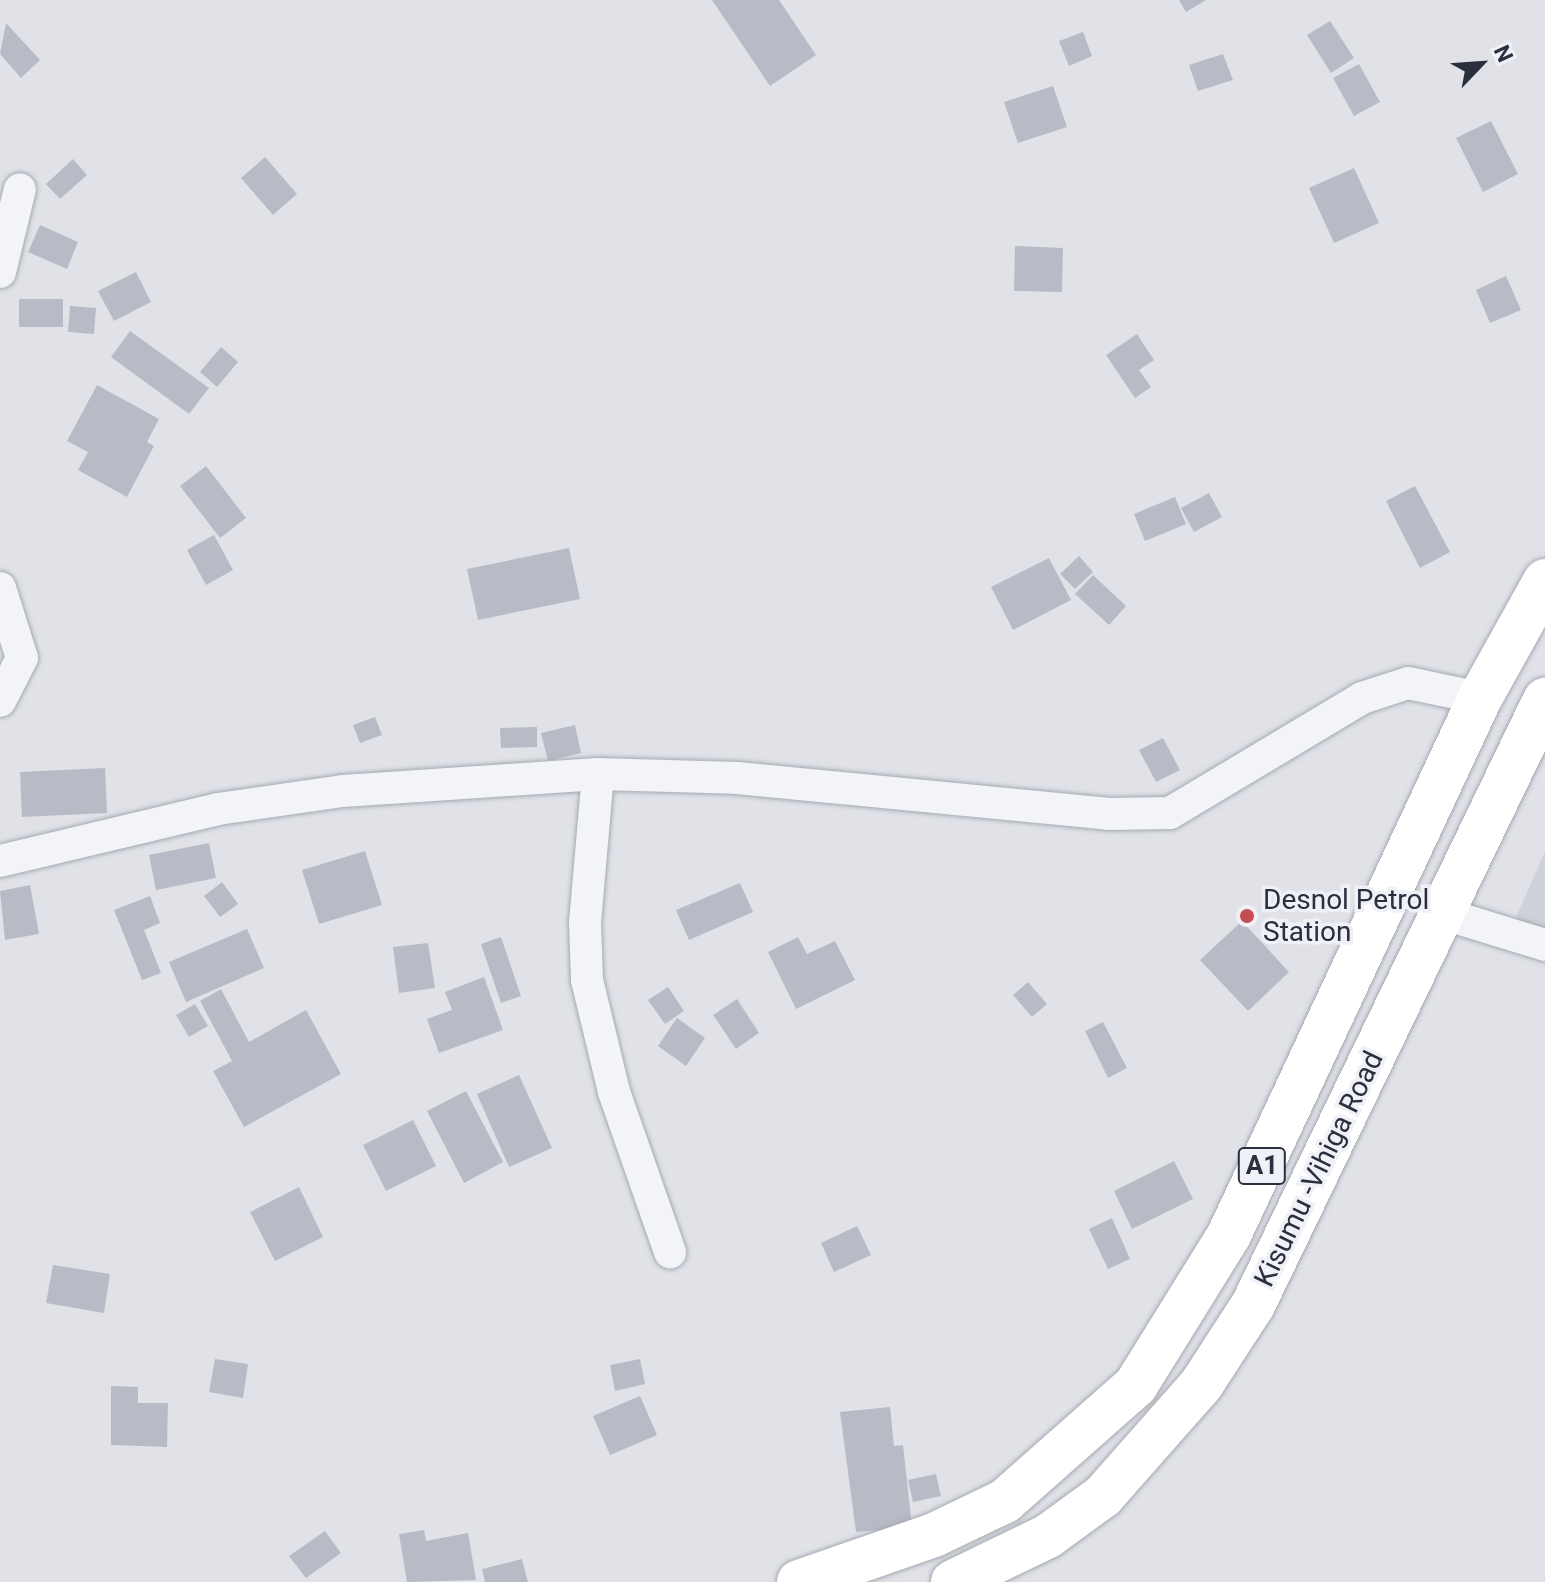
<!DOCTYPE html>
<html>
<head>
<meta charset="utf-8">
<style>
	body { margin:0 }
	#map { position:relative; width:1545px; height:1582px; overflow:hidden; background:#e0e2e8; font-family:Roboto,sans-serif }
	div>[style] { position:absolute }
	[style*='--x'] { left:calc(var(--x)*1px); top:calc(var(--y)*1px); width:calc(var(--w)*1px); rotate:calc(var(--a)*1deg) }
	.built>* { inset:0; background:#ced1da }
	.building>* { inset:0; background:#b8bbc5 }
	.roads { filter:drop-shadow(0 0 2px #a6a9b2) drop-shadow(0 0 2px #a6a9b2) }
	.minor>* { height:32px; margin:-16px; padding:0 16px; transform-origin:16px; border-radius:16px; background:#f3f4f7 }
	.highway>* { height:44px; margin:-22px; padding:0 22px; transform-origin:22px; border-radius:22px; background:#fff }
	.dots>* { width:22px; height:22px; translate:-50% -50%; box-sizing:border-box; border:4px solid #f0f1f6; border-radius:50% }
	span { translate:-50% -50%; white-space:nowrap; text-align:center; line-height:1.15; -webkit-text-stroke:7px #f0f1f6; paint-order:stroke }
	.shield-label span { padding:2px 6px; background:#f0f1f6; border:2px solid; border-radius:6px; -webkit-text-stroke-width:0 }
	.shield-label { font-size:26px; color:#2a2f3e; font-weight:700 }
	.poi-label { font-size:28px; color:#2a2f3e }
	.left { translate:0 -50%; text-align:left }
	.street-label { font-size:28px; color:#2a2f3e }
	.north { position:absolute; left:1441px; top:24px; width:80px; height:80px; -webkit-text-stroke:6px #f0f1f6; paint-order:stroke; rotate:65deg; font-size:22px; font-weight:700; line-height:32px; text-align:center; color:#2a2f3e }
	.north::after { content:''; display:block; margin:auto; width:28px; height:36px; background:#2a2f3e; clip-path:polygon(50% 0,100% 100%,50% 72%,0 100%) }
</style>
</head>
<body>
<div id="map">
	<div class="built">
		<div style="clip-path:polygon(1545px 851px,1545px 940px,1510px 931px)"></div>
	</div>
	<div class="building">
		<div style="clip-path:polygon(712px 0,779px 0,816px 55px,770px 86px)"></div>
		<div style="clip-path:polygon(1179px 0,1206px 0,1186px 12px)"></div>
		<div style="clip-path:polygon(1330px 21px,1354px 58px,1331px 73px,1307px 35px)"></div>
		<div style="clip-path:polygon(6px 23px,40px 60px,21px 78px,0 54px)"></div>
		<div style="clip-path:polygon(1083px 32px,1092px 56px,1069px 66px,1059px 41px)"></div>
		<div style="clip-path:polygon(1223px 54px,1233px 80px,1198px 91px,1189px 65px)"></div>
		<div style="clip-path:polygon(1359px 64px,1380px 102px,1354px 116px,1333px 78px)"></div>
		<div style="clip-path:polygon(1053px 86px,1067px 127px,1018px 143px,1004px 102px)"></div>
		<div style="clip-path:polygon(1491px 121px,1518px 174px,1483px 192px,1456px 138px)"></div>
		<div style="clip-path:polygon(265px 157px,297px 194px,273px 215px,241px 178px)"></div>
		<div style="clip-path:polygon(73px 159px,87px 175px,60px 199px,46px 184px)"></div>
		<div style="clip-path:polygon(1354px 168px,1379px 223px,1334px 243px,1309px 188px)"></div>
		<div style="clip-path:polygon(40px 225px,78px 242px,67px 269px,28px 252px)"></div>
		<div style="clip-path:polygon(1015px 246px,1063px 248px,1062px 292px,1014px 291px)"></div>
		<div style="clip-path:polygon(136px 272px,151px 302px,114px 321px,98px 291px)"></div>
		<div style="clip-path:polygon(1506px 276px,1521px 310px,1490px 323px,1476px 290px)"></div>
		<div style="clip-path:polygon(19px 299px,63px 299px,63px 327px,19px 327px)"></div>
		<div style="clip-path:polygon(70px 306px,96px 308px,94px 334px,68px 332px)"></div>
		<div style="clip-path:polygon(130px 331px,209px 388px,189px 414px,111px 357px)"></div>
		<div style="clip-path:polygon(1137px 334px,1154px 360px,1139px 370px,1151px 387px,1135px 398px,1106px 355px)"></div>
		<div style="clip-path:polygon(221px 347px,238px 362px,217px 387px,200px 372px)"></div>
		<div style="clip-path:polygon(97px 385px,159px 419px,147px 442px,154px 446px,127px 497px,78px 470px,88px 452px,67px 441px)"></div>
		<div style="clip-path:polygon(206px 466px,246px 518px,220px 538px,180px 486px)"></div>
		<div style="clip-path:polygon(1415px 486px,1450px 552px,1420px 568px,1386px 501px)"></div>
		<div style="clip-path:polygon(1209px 493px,1222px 517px,1194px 532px,1181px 508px)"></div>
		<div style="clip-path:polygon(1175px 497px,1186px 524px,1145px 541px,1134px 514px)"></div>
		<div style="clip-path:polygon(214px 535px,233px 570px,206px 585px,187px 550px)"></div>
		<div style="clip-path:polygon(569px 548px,580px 599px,478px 620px,467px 569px)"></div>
		<div style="clip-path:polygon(1079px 556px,1093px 572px,1075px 589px,1060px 574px)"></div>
		<div style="clip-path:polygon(1049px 558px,1071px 600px,1013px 630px,991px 587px)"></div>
		<div style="clip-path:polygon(1093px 575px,1126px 606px,1109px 625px,1075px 594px)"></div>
		<div style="clip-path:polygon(375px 717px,382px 735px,360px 743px,353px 725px)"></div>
		<div style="clip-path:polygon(575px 725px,581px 753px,548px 761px,541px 733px)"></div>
		<div style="clip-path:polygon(537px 727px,537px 747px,501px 748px,500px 728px)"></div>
		<div style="clip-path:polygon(1163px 738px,1180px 770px,1156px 782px,1139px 750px)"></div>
		<div style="clip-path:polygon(105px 768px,107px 813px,22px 817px,20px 772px)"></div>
		<div style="clip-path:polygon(209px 843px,216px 878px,156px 890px,149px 855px)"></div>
		<div style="clip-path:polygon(365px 851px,382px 905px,319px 924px,302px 870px)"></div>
		<div style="clip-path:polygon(222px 882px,238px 904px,220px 917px,204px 896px)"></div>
		<div style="clip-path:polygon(740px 883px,753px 912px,689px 940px,676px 910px)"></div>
		<div style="clip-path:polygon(30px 885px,39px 934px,5px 940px,0 891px)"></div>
		<div style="clip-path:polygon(150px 896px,160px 923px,144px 930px,161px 973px,142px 980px,114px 910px)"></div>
		<div style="clip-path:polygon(1242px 921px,1289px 972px,1248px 1011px,1200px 960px)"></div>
		<div style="clip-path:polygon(247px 929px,264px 968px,186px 1002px,169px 962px)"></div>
		<div style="clip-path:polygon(501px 937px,521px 996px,501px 1003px,481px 944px)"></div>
		<div style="clip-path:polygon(798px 937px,807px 954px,835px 941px,855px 980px,796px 1009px,768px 952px)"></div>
		<div style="clip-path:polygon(428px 943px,435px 988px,399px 993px,393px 947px)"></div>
		<div style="clip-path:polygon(484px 977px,503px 1030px,439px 1053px,427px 1019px,452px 1010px,445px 992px)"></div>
		<div style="clip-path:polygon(1028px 982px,1047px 1004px,1032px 1017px,1013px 995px)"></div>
		<div style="clip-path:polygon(668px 987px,684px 1011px,665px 1024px,648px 1000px)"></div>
		<div style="clip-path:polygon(221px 989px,249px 1042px,306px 1010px,341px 1074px,244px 1127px,213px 1071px,232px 1061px,200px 1001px)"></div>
		<div style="clip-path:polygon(737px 999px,759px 1033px,736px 1049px,713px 1015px)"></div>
		<div style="clip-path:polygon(195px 1004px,208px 1026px,189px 1037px,176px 1015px)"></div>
		<div style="clip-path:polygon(677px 1018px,705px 1038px,686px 1066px,658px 1046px)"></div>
		<div style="clip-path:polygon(1103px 1022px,1127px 1068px,1108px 1078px,1085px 1031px)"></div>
		<div style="clip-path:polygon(519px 1075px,552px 1148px,509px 1167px,477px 1094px)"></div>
		<div style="clip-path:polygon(466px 1091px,503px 1162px,464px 1183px,427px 1111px)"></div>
		<div style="clip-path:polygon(413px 1120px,436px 1166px,386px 1191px,363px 1145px)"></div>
		<div style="clip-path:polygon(1174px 1161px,1193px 1199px,1132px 1229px,1114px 1191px)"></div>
		<div style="clip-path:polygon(299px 1187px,323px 1237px,275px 1261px,250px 1212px)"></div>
		<div style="clip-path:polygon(1112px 1218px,1130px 1259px,1108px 1269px,1089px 1229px)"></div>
		<div style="clip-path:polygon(857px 1226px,871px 1255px,834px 1272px,821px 1243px)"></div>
		<div style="clip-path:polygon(53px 1265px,110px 1274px,104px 1313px,46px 1303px)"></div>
		<div style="clip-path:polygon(215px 1359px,248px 1364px,243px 1398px,209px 1392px)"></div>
		<div style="clip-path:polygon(640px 1359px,645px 1384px,615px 1391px,610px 1365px)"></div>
		<div style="clip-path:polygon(111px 1386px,138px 1387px,138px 1403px,168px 1403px,167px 1447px,111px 1445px)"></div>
		<div style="clip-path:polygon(640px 1396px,657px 1435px,610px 1455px,593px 1416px)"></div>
		<div style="clip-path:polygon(890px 1407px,894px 1446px,903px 1445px,912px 1527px,856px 1532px,840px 1412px)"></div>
		<div style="clip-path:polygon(936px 1474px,941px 1496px,913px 1502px,908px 1480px)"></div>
		<div style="clip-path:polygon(424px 1530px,426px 1541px,468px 1533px,476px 1580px,407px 1582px,399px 1534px)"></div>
		<div style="clip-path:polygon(325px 1531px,341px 1553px,306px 1578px,289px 1556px)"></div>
		<div style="clip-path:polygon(522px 1559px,528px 1582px,485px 1582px,482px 1569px)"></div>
	</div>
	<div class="roads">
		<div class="minor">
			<div style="--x:0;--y:272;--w:85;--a:-76.5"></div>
			<div style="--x:0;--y:588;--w:73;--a:72.6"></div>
			<div style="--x:22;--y:658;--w:48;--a:117.1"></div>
			<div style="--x:598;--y:774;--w:149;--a:95"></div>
			<div style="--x:585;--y:922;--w:58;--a:88"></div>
			<div style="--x:587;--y:980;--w:115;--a:76.4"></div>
			<div style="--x:614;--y:1092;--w:170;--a:70.7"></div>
			<div style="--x:0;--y:861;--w:224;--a:-13.4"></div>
			<div style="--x:218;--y:809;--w:126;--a:-8.2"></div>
			<div style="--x:343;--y:791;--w:256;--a:-3.8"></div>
			<div style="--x:598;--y:774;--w:139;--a:1.6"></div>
			<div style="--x:737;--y:778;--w:374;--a:5.5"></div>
			<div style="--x:1109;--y:814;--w:61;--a:-0.9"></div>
			<div style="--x:1170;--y:813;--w:224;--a:-30.9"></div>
			<div style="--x:1362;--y:698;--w:48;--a:-18.1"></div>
			<div style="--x:1408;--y:683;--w:74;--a:11.8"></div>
			<div style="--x:1441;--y:913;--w:109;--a:17.1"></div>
		</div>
		<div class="highway">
			<div style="--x:799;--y:1582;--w:143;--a:-19.2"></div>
			<div style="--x:934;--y:1535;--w:79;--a:-25.6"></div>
			<div style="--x:1005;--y:1501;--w:175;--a:-41.5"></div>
			<div style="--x:1136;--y:1385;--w:176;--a:-58.2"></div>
			<div style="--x:1229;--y:1235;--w:593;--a:-64.95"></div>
			<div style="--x:1480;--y:698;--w:134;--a:-60.9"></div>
			<div style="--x:953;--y:1582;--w:106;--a:-25.8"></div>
			<div style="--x:1048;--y:1536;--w:68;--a:-36"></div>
			<div style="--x:1103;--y:1496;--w:148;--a:-48.6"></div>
			<div style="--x:1201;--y:1385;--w:95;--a:-57"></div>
			<div style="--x:1253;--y:1305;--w:672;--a:-64.24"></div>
		</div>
	</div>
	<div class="dots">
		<div style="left:1247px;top:916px;background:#c54d51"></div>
	</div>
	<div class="shield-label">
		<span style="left:1262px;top:1166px">A1</span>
	</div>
	<div class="poi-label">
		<span class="left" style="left:1263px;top:916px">Desnol Petrol<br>Station</span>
	</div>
	<div class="street-label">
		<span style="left:1319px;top:1169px;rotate:-64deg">Kisumu -Vihiga Road</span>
	</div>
	<div class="north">N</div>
</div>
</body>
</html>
